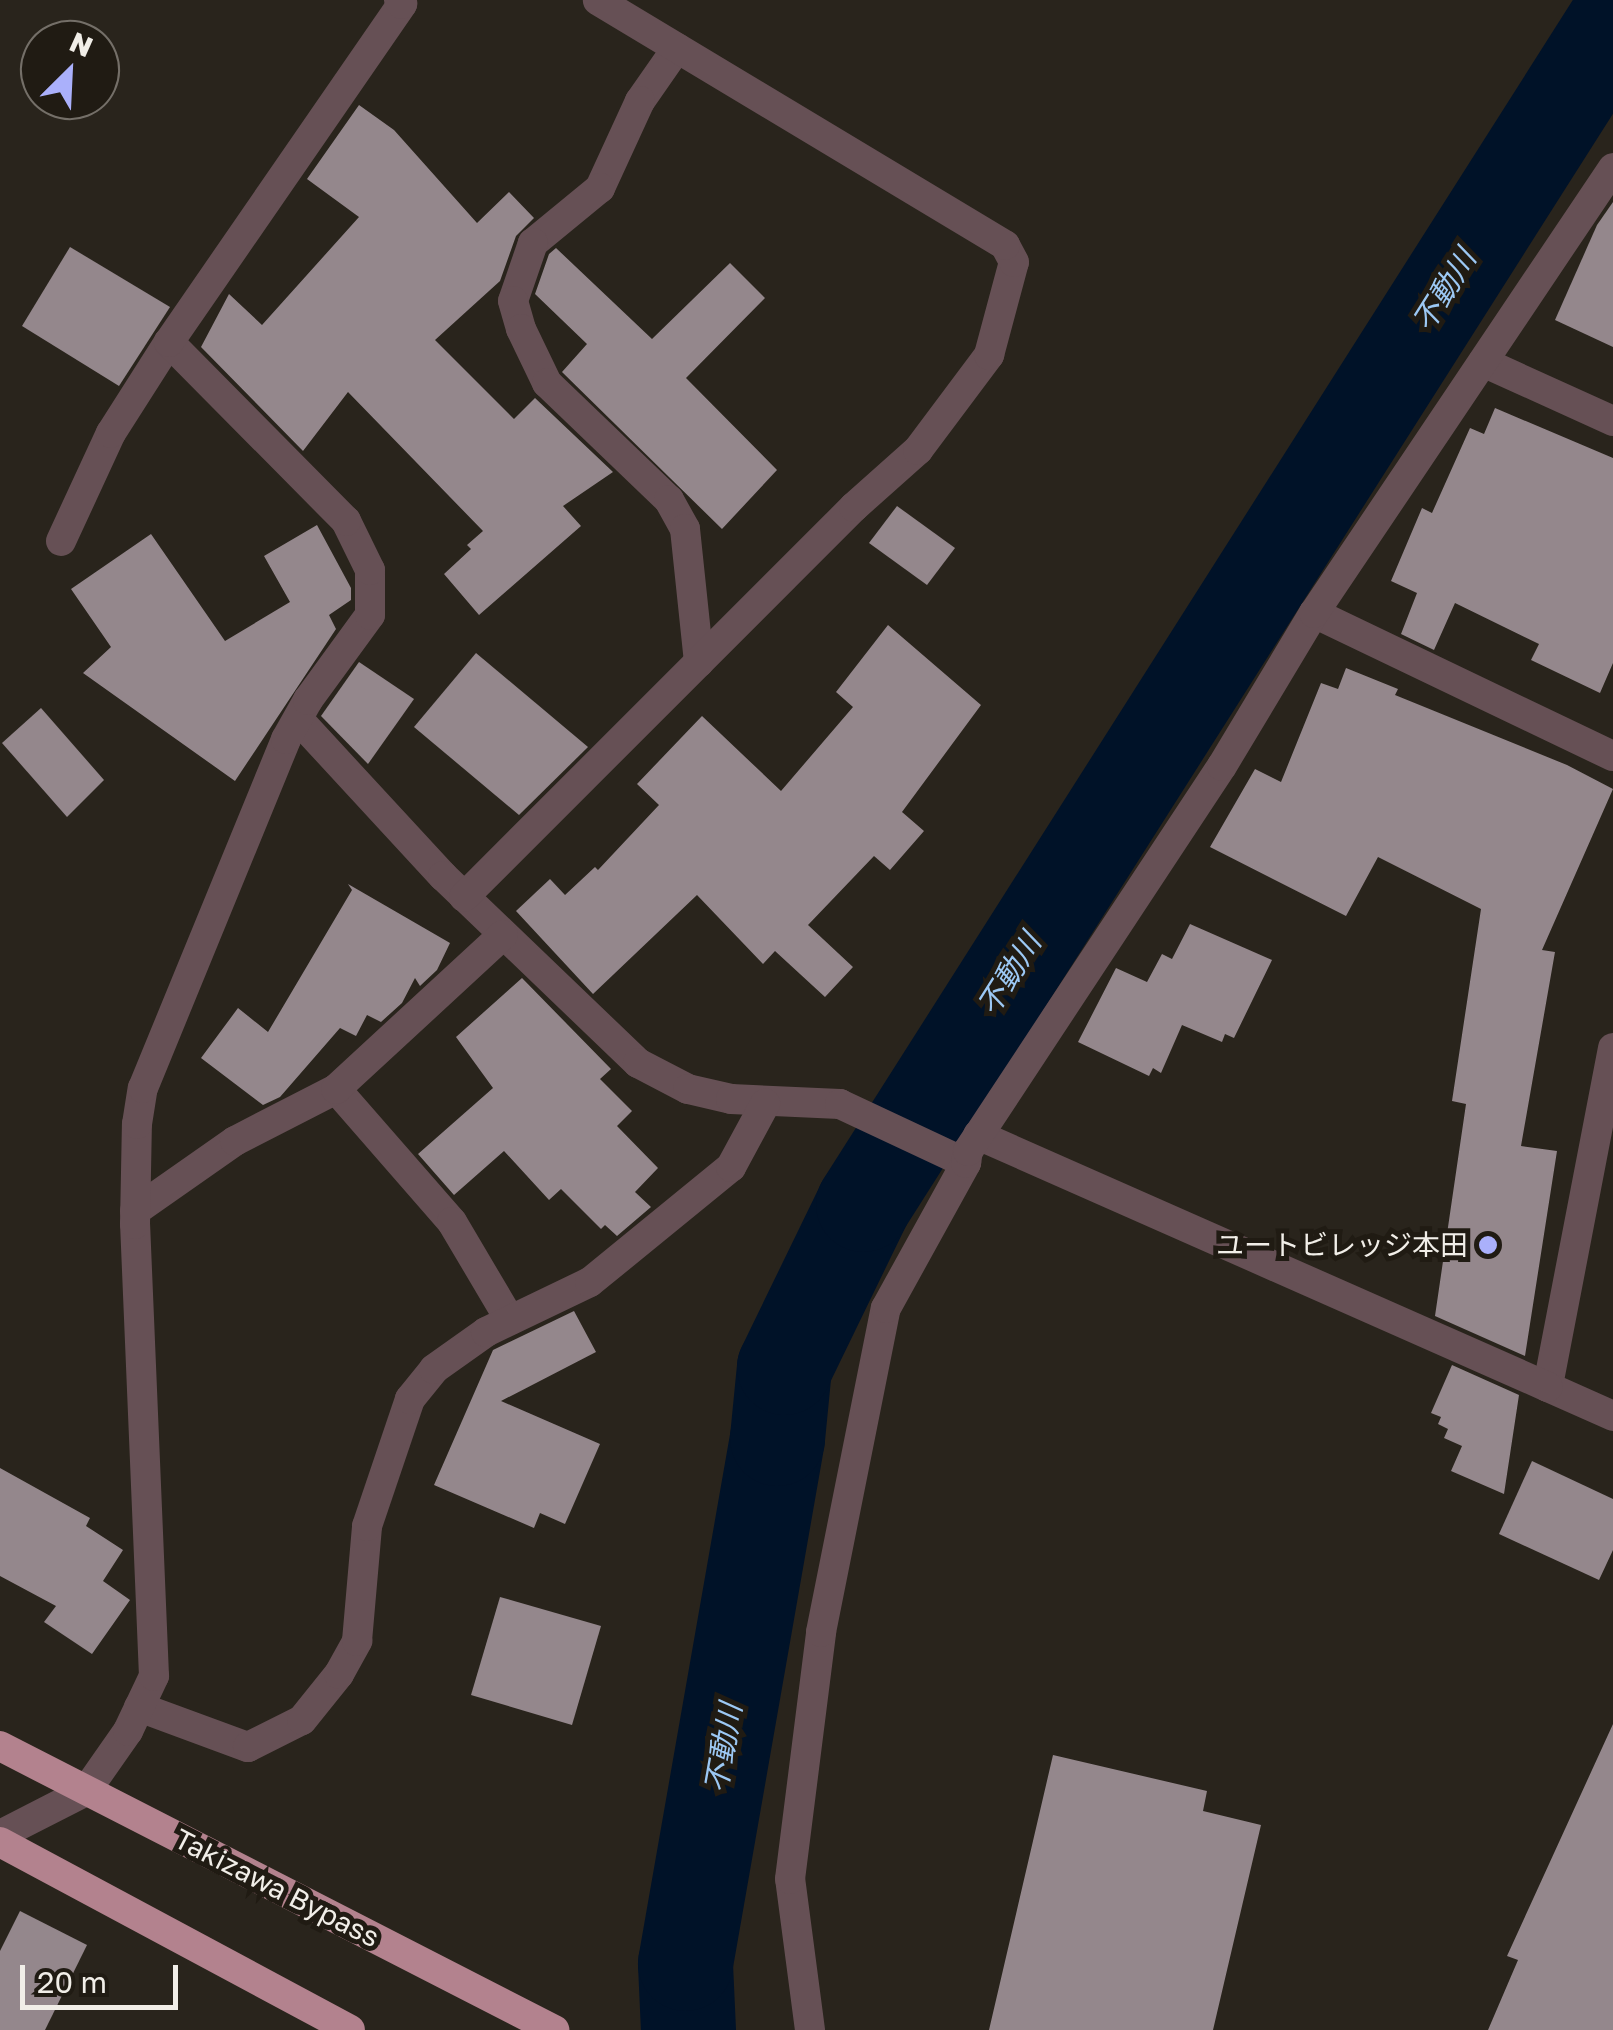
<!DOCTYPE html>
<html>
<head>
<meta charset="utf-8">
<style>
	body { margin:0 }
	#map { position:relative; width:1613px; height:2030px; overflow:hidden; background:#29241c; font-family:"Golos Text","Noto Sans JP",sans-serif }
	div>[style] { position:absolute }
	[style*='--x'] { left:calc(var(--x)*1px); top:calc(var(--y)*1px); width:calc(var(--w)*1px); rotate:calc(var(--a)*1deg) }
	.river>* { height:95px; margin:-47.5px; padding:0 47.5px; transform-origin:47.5px; border-radius:47.5px; background:#001228 }
	.building>* { inset:0; background:#94878c }
	.minor>* { height:30px; margin:-15px; padding:0 15px; transform-origin:15px; border-radius:15px; background:#665055 }
	.trunk>* { height:30px; margin:-15px; padding:0 15px; transform-origin:15px; border-radius:15px; background:#b3828e }
	.dots>* { width:28px; height:28px; translate:-50% -50%; box-sizing:border-box; border:5px solid #201b13; border-radius:50% }
	span { translate:-50% -50%; white-space:nowrap; text-align:center; line-height:1.15; -webkit-text-stroke:10px #201b13; paint-order:stroke }
	.poi-label { font-size:28px; color:#f1eee8 }
	.right { translate:-100% -50%; text-align:right }
	.street-label { font-size:28px; color:#f1eee8 }
	.water-label { font-size:30px; color:#9cc8f4; font-style:italic }
	.north { position:absolute; left:20px; top:20px; width:100px; height:100px; box-sizing:border-box; background:#201b13; border:2px solid #746f68; border-radius:50%; rotate:24deg; font-size:28px; font-weight:700; line-height:40px; text-align:center; color:#f1eee8 }
	.north::after { content:''; display:block; margin:auto; width:35px; height:45px; background:#aab0fb; clip-path:polygon(50% 0,100% 100%,50% 72%,0 100%) }
	.scale { position:absolute; left:20px; top:1965px; width:158px; height:45px; box-sizing:border-box; border:5px solid #f1eee8; border-top:0; padding-left:12px; font-size:30px; line-height:35px; white-space:nowrap; color:#f1eee8; -webkit-text-stroke:8px #201b13; paint-order:stroke }
</style>
</head>
<body>
<div id="map">
	<div class="river">
		<div style="--x:688;--y:2030;--w:67;--a:-92.6"></div>
		<div style="--x:685;--y:1963;--w:533;--a:-80.06"></div>
		<div style="--x:777;--y:1438;--w:71;--a:-84.4"></div>
		<div style="--x:784;--y:1367;--w:181;--a:-64.1"></div>
		<div style="--x:863;--y:1204;--w:1398;--a:-57.56"></div>
	</div>
	<div class="building">
		<div style="clip-path:polygon(359px 105px,394px 130px,477px 223px,509px 192px,534px 218px,516px 236px,500px 281px,435px 340px,514px 419px,535px 398px,613px 472px,563px 506px,581px 526px,479px 615px,444px 574px,471px 549px,467px 545px,483px 531px,348px 392px,303px 451px,201px 347px,229px 294px,262px 325px,359px 217px,307px 179px)"></div>
		<div style="clip-path:polygon(1613px 202px,1613px 347px,1555px 320px,1597px 225px)"></div>
		<div style="clip-path:polygon(70px 247px,170px 307px,119px 386px,22px 326px)"></div>
		<div style="clip-path:polygon(556px 248px,652px 339px,730px 263px,765px 298px,686px 378px,777px 470px,722px 529px,562px 372px,587px 344px,535px 294px,549px 254px)"></div>
		<div style="clip-path:polygon(1495px 408px,1613px 458px,1613px 663px,1600px 693px,1531px 660px,1539px 644px,1455px 603px,1434px 650px,1401px 634px,1417px 593px,1391px 581px,1422px 508px,1432px 513px,1470px 428px,1484px 434px)"></div>
		<div style="clip-path:polygon(897px 506px,955px 548px,927px 585px,869px 543px)"></div>
		<div style="clip-path:polygon(317px 525px,351px 588px,351px 600px,329px 615px,336px 629px,235px 781px,83px 673px,111px 647px,71px 589px,151px 534px,225px 641px,290px 602px,264px 556px)"></div>
		<div style="clip-path:polygon(888px 625px,981px 705px,902px 812px,924px 831px,890px 870px,874px 856px,808px 925px,853px 967px,825px 997px,775px 951px,763px 964px,697px 895px,593px 994px,516px 911px,550px 879px,565px 895px,595px 867px,598px 870px,659px 805px,637px 784px,702px 716px,781px 791px,853px 707px,836px 692px)"></div>
		<div style="clip-path:polygon(476px 653px,588px 747px,519px 815px,414px 727px)"></div>
		<div style="clip-path:polygon(359px 662px,414px 699px,368px 764px,321px 716px)"></div>
		<div style="clip-path:polygon(1346px 668px,1398px 689px,1395px 695px,1567px 765px,1613px 789px,1542px 950px,1555px 952px,1521px 1146px,1557px 1151px,1525px 1356px,1435px 1316px,1466px 1104px,1452px 1101px,1481px 909px,1378px 857px,1346px 916px,1210px 847px,1255px 769px,1281px 782px,1321px 683px,1338px 689px)"></div>
		<div style="clip-path:polygon(41px 708px,104px 780px,67px 817px,2px 743px)"></div>
		<div style="clip-path:polygon(348px 884px,450px 943px,437px 970px,420px 986px,415px 978px,402px 1003px,381px 1022px,367px 1015px,356px 1036px,340px 1028px,280px 1097px,263px 1105px,201px 1058px,238px 1008px,268px 1032px,352px 890px)"></div>
		<div style="clip-path:polygon(1190px 924px,1272px 960px,1234px 1038px,1225px 1034px,1222px 1042px,1182px 1025px,1161px 1073px,1153px 1068px,1149px 1076px,1078px 1042px,1116px 968px,1147px 982px,1162px 954px,1172px 959px)"></div>
		<div style="clip-path:polygon(522px 978px,611px 1069px,600px 1079px,632px 1111px,617px 1126px,658px 1168px,635px 1192px,651px 1207px,617px 1236px,605px 1225px,601px 1229px,561px 1189px,549px 1200px,504px 1151px,454px 1195px,418px 1154px,493px 1088px,456px 1037px)"></div>
		<div style="clip-path:polygon(574px 1311px,596px 1352px,501px 1401px,600px 1444px,565px 1524px,540px 1513px,534px 1528px,434px 1485px,493px 1350px)"></div>
		<div style="clip-path:polygon(1452px 1365px,1519px 1395px,1504px 1494px,1451px 1471px,1462px 1446px,1444px 1438px,1448px 1429px,1438px 1424px,1441px 1417px,1431px 1413px)"></div>
		<div style="clip-path:polygon(1532px 1461px,1613px 1499px,1613px 1550px,1599px 1580px,1499px 1534px)"></div>
		<div style="clip-path:polygon(0 1468px,90px 1518px,86px 1526px,123px 1550px,103px 1581px,130px 1600px,92px 1654px,44px 1622px,56px 1606px,0 1576px)"></div>
		<div style="clip-path:polygon(500px 1597px,601px 1626px,572px 1725px,471px 1695px)"></div>
		<div style="clip-path:polygon(1613px 1724px,1613px 2030px,1488px 2030px,1518px 1960px,1507px 1956px)"></div>
		<div style="clip-path:polygon(1053px 1755px,1207px 1791px,1203px 1811px,1261px 1825px,1213px 2030px,989px 2030px)"></div>
		<div style="clip-path:polygon(20px 1911px,87px 1945px,45px 2030px,0 2030px,0 1951px)"></div>
	</div>
	<div class="minor">
		<div style="--x:677;--y:48;--w:65;--a:124.9"></div>
		<div style="--x:640;--y:101;--w:96;--a:114.7"></div>
		<div style="--x:600;--y:188;--w:87;--a:140.6"></div>
		<div style="--x:533;--y:243;--w:61;--a:109"></div>
		<div style="--x:513;--y:301;--w:29;--a:74"></div>
		<div style="--x:521;--y:329;--w:60;--a:64.3"></div>
		<div style="--x:547;--y:383;--w:169;--a:43.8"></div>
		<div style="--x:669;--y:500;--w:33;--a:61"></div>
		<div style="--x:685;--y:529;--w:134;--a:84"></div>
		<div style="--x:1483;--y:362;--w:143;--a:24.4"></div>
		<div style="--x:61;--y:541;--w:119;--a:-65.2"></div>
		<div style="--x:111;--y:433;--w:108;--a:-57.5"></div>
		<div style="--x:1314;--y:613;--w:331;--a:25.6"></div>
		<div style="--x:298;--y:719;--w:214;--a:47.3"></div>
		<div style="--x:443;--y:876;--w:270;--a:43.8"></div>
		<div style="--x:638;--y:1063;--w:56;--a:27.5"></div>
		<div style="--x:688;--y:1089;--w:44;--a:13.1"></div>
		<div style="--x:731;--y:1099;--w:109;--a:2.6"></div>
		<div style="--x:840;--y:1104;--w:139;--a:25.1"></div>
		<div style="--x:464;--y:897;--w:552;--a:-45"></div>
		<div style="--x:854;--y:507;--w:86;--a:-41.7"></div>
		<div style="--x:918;--y:450;--w:119;--a:-53.2"></div>
		<div style="--x:989;--y:355;--w:96;--a:-75"></div>
		<div style="--x:1014;--y:262;--w:19;--a:-118"></div>
		<div style="--x:1005;--y:245;--w:475;--a:-149"></div>
		<div style="--x:1613;--y:1048;--w:345;--a:100.9"></div>
		<div style="--x:1548;--y:1387;--w:71;--a:24"></div>
		<div style="--x:336;--y:1089;--w:176;--a:48.9"></div>
		<div style="--x:452;--y:1222;--w:114;--a:59.4"></div>
		<div style="--x:978;--y:1135;--w:623;--a:23.85"></div>
		<div style="--x:135;--y:1211;--w:122;--a:-35"></div>
		<div style="--x:235;--y:1141;--w:114;--a:-27.2"></div>
		<div style="--x:336;--y:1089;--w:227;--a:-42.7"></div>
		<div style="--x:139;--y:1707;--w:116;--a:20.2"></div>
		<div style="--x:248;--y:1747;--w:60;--a:-26.6"></div>
		<div style="--x:302;--y:1720;--w:59;--a:-51.2"></div>
		<div style="--x:339;--y:1674;--w:38;--a:-61"></div>
		<div style="--x:357;--y:1641;--w:115;--a:-85"></div>
		<div style="--x:367;--y:1526;--w:134;--a:-71.3"></div>
		<div style="--x:410;--y:1399;--w:38;--a:-51"></div>
		<div style="--x:434;--y:1369;--w:64;--a:-35.4"></div>
		<div style="--x:486;--y:1332;--w:115;--a:-25.7"></div>
		<div style="--x:590;--y:1282;--w:182;--a:-39.2"></div>
		<div style="--x:731;--y:1167;--w:72;--a:-61.6"></div>
		<div style="--x:0;--y:1835;--w:97;--a:-27.1"></div>
		<div style="--x:86;--y:1791;--w:73;--a:-55"></div>
		<div style="--x:128;--y:1731;--w:61;--a:-64.7"></div>
		<div style="--x:154;--y:1676;--w:452;--a:-92.4"></div>
		<div style="--x:135;--y:1224;--w:100;--a:-88.9"></div>
		<div style="--x:137;--y:1124;--w:36;--a:-81"></div>
		<div style="--x:143;--y:1088;--w:377;--a:-67.7"></div>
		<div style="--x:286;--y:739;--w:45;--a:-60.6"></div>
		<div style="--x:308;--y:700;--w:105;--a:-53.9"></div>
		<div style="--x:370;--y:615;--w:45;--a:-90"></div>
		<div style="--x:370;--y:570;--w:55;--a:-116.1"></div>
		<div style="--x:346;--y:521;--w:252;--a:-134.7"></div>
		<div style="--x:169;--y:342;--w:411;--a:-55.4"></div>
		<div style="--x:402;--y:4;--w:5;--a:-127"></div>
		<div style="--x:810;--y:2030;--w:152;--a:-97.5"></div>
		<div style="--x:790;--y:1879;--w:249;--a:-82.8"></div>
		<div style="--x:821;--y:1632;--w:330;--a:-78.7"></div>
		<div style="--x:886;--y:1308;--w:166;--a:-61.1"></div>
		<div style="--x:966;--y:1163;--w:12;--a:-81"></div>
		<div style="--x:968;--y:1151;--w:461;--a:-56.6"></div>
		<div style="--x:1222;--y:766;--w:179;--a:-59"></div>
		<div style="--x:1314;--y:613;--w:536;--a:-56.1"></div>
	</div>
	<div class="trunk">
		<div style="--x:0;--y:1746;--w:623;--a:27.14"></div>
		<div style="--x:0;--y:1842;--w:397;--a:28.2"></div>
	</div>
	<div class="dots">
		<div style="left:1488px;top:1245px;background:#aab0fb"></div>
	</div>
	<div class="poi-label">
		<span class="right" style="left:1468px;top:1245px">ユートビレッジ本田</span>
	</div>
	<div class="street-label">
		<span style="left:277px;top:1888px;rotate:27deg">Takizawa Bypass</span>
	</div>
	<div class="water-label">
		<span style="left:1444px;top:290px;rotate:-58deg">不動川</span>
		<span style="left:1009px;top:974px;rotate:-58deg">不動川</span>
		<span style="left:723px;top:1748px;rotate:-80deg">不動川</span>
	</div>
	<div class="north">N</div>
	<div class="scale">20 m</div>
</div>
</body>
</html>
